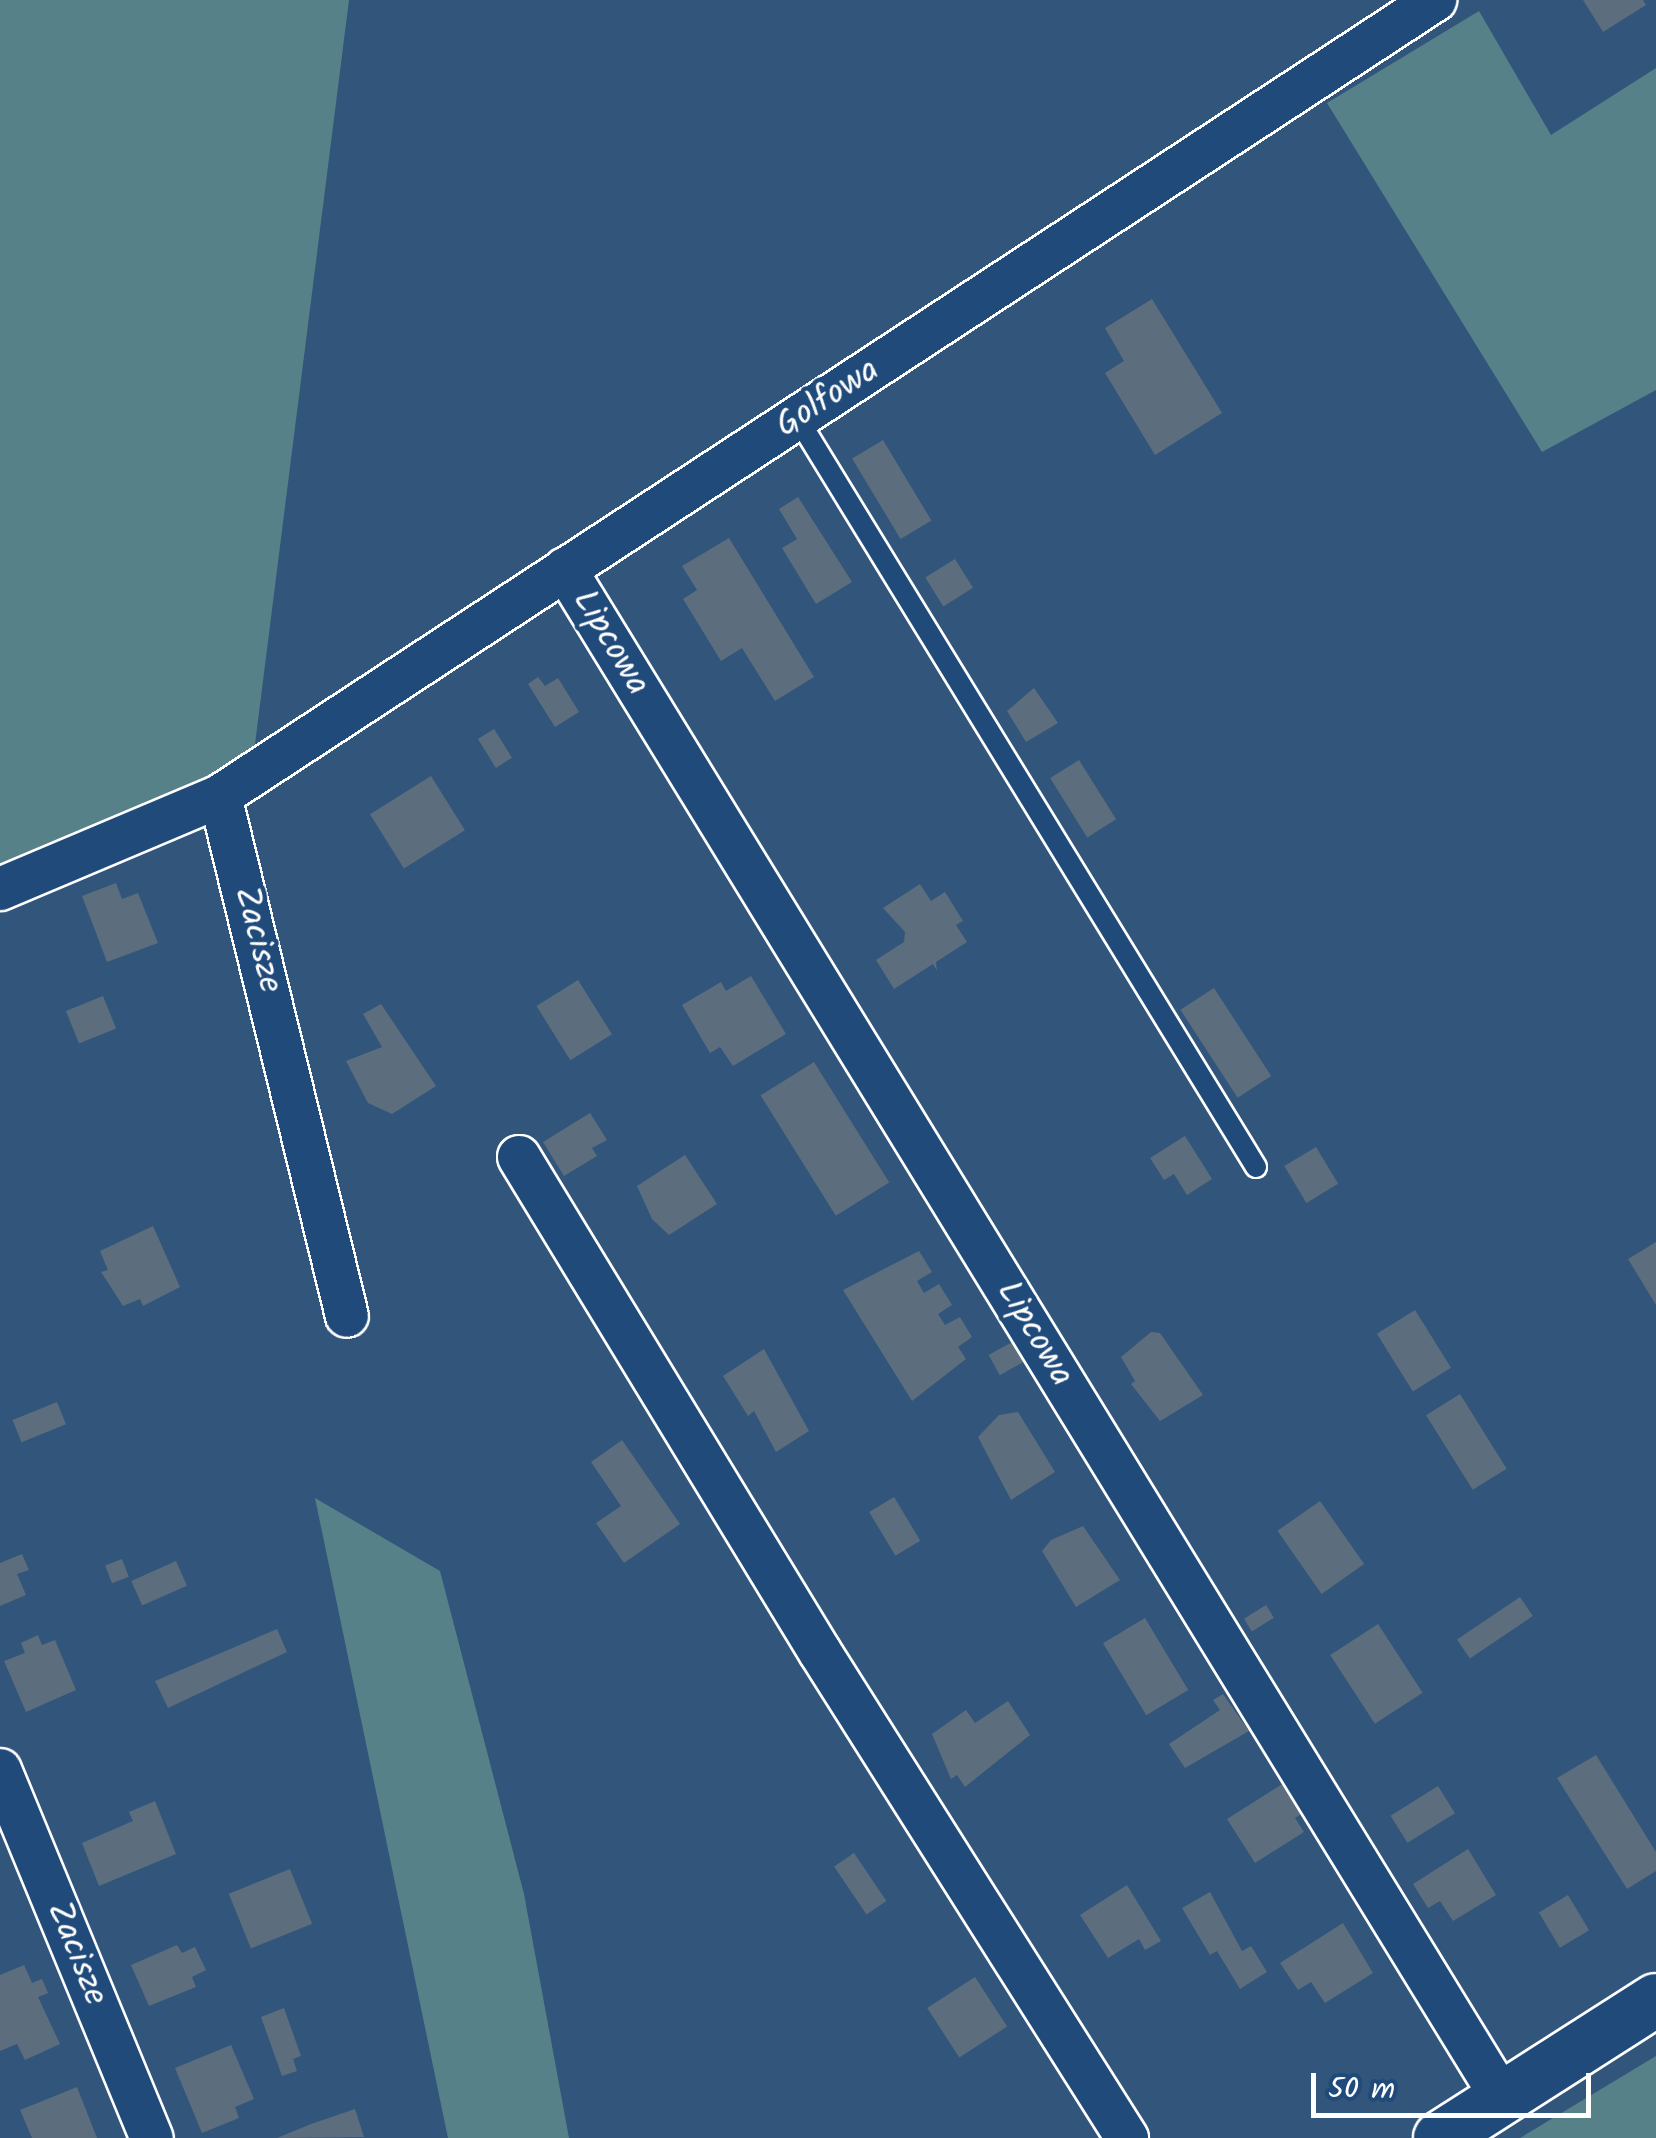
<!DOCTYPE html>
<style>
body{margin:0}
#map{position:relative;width:1656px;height:2138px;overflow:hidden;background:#31557b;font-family:Kalam,sans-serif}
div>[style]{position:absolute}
.green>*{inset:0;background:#568189}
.building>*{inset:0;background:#5c6e7d;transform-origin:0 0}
.roads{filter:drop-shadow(2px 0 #fff) drop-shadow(-2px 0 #fff) drop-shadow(0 2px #fff) drop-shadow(0 -2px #fff)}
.service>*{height:20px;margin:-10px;padding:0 10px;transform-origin:10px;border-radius:10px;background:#1f4a7a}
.minor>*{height:42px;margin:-21px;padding:0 21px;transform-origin:21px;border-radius:21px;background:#1f4a7a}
.tertiary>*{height:52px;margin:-26px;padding:0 26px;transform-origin:26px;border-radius:26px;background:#1f4a7a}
span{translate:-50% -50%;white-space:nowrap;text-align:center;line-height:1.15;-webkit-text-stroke:9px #1f4a7a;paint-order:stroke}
.street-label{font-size:35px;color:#fff}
.scale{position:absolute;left:1311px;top:2073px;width:280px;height:45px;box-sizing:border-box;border:5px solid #fff;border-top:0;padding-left:12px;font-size:30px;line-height:35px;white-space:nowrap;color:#fff;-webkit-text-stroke:8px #1f4a7a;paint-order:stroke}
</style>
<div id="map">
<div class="green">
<i style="clip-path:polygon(0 0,349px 0,252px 768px,0 874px)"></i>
<i style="clip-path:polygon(1479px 11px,1551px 135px,1656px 68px,1656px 390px,1542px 452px,1327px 103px)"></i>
<i style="clip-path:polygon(315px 1498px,440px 1571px,524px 1894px,569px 2138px,448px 2138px)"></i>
<i style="clip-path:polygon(1656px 2056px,1656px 2138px,1520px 2138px)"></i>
</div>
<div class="building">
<i style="clip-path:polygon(1583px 0,1643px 0,1646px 5px,1603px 32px)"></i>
<i style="clip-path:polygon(1152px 299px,1222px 413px,1155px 455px,1105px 373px,1124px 361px,1105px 328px)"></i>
<i style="left:883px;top:440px;width:94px;height:36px;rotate:59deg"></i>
<i style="clip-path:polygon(798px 497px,852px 582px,816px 604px,782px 548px,797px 539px,779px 509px)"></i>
<i style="clip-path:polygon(729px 538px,814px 677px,775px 701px,742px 648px,721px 661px,683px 599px,697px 590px,682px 566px)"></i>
<i style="left:955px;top:559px;width:34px;height:35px;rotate:58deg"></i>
<i style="clip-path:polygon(538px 677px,545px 686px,558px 678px,579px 712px,555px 727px,528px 684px)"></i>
<i style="clip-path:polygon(1034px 688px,1058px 723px,1026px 742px,1007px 711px)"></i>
<i style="left:494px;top:729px;width:34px;height:19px;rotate:58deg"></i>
<i style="left:1079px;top:760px;width:70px;height:34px;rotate:58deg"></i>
<i style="left:431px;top:776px;width:64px;height:72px;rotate:58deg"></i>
<i style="clip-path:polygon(116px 883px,122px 899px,138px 893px,158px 943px,107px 962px,82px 896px)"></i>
<i style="clip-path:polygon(920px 884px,931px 901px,945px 892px,963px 921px,956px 925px,967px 942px,936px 962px,937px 971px,933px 964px,894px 989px,876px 960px,904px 942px,905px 932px,883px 908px)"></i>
<i style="clip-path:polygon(751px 976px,786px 1034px,733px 1066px,720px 1047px,710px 1053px,682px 1005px,721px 982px,726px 991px)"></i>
<i style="left:578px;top:980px;width:64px;height:49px;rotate:58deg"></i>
<i style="left:1214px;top:988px;width:105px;height:40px;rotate:57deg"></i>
<i style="left:103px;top:996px;width:35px;height:40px;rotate:68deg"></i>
<i style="clip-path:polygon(381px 1004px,436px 1086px,392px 1114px,368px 1103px,346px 1061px,382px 1047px,363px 1014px)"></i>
<i style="left:814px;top:1062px;width:142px;height:63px;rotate:58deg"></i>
<i style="clip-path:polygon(590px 1113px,607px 1140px,592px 1148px,597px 1156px,564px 1176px,543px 1142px)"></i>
<i style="clip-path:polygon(1185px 1136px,1212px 1179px,1187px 1195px,1174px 1174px,1164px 1180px,1150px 1158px)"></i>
<i style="left:1316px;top:1147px;width:43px;height:37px;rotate:59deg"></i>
<i style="clip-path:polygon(685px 1155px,717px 1204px,669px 1235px,652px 1219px,637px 1186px)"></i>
<i style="clip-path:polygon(153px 1226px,180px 1287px,143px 1306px,140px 1299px,123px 1306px,101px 1272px,108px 1270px,100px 1251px)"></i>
<i style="clip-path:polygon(1656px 1242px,1656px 1305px,1628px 1259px)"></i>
<i style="clip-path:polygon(919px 1251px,932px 1272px,917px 1281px,924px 1293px,939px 1284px,952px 1305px,938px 1314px,945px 1325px,960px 1317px,972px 1337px,958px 1347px,966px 1359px,912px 1401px,843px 1290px)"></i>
<i style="left:1415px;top:1310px;width:68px;height:45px;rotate:58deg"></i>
<i style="clip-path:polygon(1151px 1332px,1160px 1333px,1203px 1395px,1160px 1421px,1131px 1384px,1135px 1381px,1121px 1357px)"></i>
<i style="left:1014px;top:1341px;width:23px;height:29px;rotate:61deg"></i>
<i style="clip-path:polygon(764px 1349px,809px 1431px,776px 1452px,754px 1411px,748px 1416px,723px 1376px)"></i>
<i style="left:1460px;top:1394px;width:88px;height:40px;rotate:58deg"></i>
<i style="left:57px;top:1402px;width:24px;height:48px;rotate:68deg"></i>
<i style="clip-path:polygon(1018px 1412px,1055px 1472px,1011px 1500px,978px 1437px,999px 1415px)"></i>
<i style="clip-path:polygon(622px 1440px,680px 1524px,624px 1563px,596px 1523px,621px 1506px,591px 1462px)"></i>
<i style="left:894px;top:1497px;width:51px;height:29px;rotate:59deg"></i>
<i style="left:1320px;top:1501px;width:77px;height:52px;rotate:55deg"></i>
<i style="clip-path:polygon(1083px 1526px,1120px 1580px,1076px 1607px,1042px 1551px,1051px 1540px)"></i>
<i style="clip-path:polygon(22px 1554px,29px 1570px,17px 1574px,26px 1595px,0 1606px,0 1563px)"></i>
<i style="left:122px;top:1559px;width:19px;height:18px;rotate:69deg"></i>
<i style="left:176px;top:1561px;width:27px;height:49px;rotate:66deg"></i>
<i style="left:1520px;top:1597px;width:23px;height:76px;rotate:56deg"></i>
<i style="left:1266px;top:1605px;width:15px;height:26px;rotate:58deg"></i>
<i style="left:1145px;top:1618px;width:84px;height:49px;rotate:59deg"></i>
<i style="left:1378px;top:1624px;width:82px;height:57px;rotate:57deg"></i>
<i style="clip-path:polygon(277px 1629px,287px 1652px,168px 1708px,155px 1681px)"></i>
<i style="clip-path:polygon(38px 1635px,42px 1645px,55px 1640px,76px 1690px,26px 1712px,4px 1661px,25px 1653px,21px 1643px)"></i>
<i style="clip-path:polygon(1223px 1694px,1249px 1731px,1185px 1768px,1169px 1744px,1220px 1710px,1213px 1700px)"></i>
<i style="clip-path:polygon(1008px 1701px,1030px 1735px,965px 1787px,957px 1775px,951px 1779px,932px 1734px,966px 1710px,975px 1723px)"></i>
<i style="clip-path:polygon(1596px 1755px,1656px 1852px,1656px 1871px,1627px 1889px,1557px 1778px)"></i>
<i style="clip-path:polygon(1287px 1781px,1306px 1811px,1295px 1818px,1304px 1832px,1255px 1863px,1227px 1819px)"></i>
<i style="left:1438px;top:1786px;width:32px;height:56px;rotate:58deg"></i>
<i style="clip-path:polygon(155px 1801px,176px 1854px,99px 1886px,82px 1843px,133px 1821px,129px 1812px)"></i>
<i style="clip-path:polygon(1468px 1849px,1496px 1895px,1453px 1921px,1440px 1901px,1428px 1908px,1413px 1884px)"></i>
<i style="left:854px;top:1853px;width:58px;height:24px;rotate:56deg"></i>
<i style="left:290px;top:1869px;width:59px;height:66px;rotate:68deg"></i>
<i style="clip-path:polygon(1127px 1885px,1161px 1941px,1145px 1950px,1139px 1939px,1108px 1958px,1080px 1915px)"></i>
<i style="clip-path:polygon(1210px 1892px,1242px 1951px,1251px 1946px,1267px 1972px,1240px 1989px,1217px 1951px,1210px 1955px,1182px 1908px)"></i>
<i style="left:1568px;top:1895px;width:41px;height:34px;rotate:59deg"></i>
<i style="clip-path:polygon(1343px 1923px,1373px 1973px,1325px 2003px,1311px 1982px,1298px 1990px,1280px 1963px)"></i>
<i style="clip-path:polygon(177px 1945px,182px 1953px,195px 1947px,206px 1970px,192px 1977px,196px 1987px,149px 2006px,131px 1965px)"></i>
<i style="clip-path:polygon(24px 1965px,32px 1983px,42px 1979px,48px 1993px,38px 1997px,60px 2044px,25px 2060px,17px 2044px,0 2051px,0 1975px)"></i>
<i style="left:975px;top:1977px;width:59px;height:57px;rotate:57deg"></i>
<i style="clip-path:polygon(284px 2008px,301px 2056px,293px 2059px,297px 2071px,282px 2076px,261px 2017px)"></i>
<i style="clip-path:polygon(231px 2045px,254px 2099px,235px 2107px,239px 2118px,202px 2133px,175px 2068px)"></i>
<i style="clip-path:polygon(77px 2087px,97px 2138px,32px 2138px,20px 2110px)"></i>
<i style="clip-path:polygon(355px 2109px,364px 2137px,277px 2138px,311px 2124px)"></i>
</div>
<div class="roads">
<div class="service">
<i style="left:798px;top:419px;width:877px;rotate:58.52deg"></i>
</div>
<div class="minor">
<i style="left:565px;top:569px;width:1793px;rotate:58.5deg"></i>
<i style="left:220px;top:796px;width:1453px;rotate:-33.23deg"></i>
<i style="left:0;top:889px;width:239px;rotate:-22.9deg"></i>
<i style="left:220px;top:796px;width:535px;rotate:76.28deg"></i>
<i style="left:519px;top:1157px;width:579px;rotate:58.7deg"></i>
<i style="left:820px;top:1652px;width:575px;rotate:57.72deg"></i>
<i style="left:0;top:1770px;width:398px;rotate:67.6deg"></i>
</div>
<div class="tertiary">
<i style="left:1440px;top:2138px;width:256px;rotate:-32.6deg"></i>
</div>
</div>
<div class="street-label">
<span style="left:828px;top:399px;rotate:-33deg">Golfowa</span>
<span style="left:610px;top:643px;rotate:59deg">Lipcowa</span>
<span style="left:257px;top:940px;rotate:76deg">Zacisze</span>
<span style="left:1034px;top:1334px;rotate:59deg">Lipcowa</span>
<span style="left:76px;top:1954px;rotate:68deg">Zacisze</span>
</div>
<div class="scale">50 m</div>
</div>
